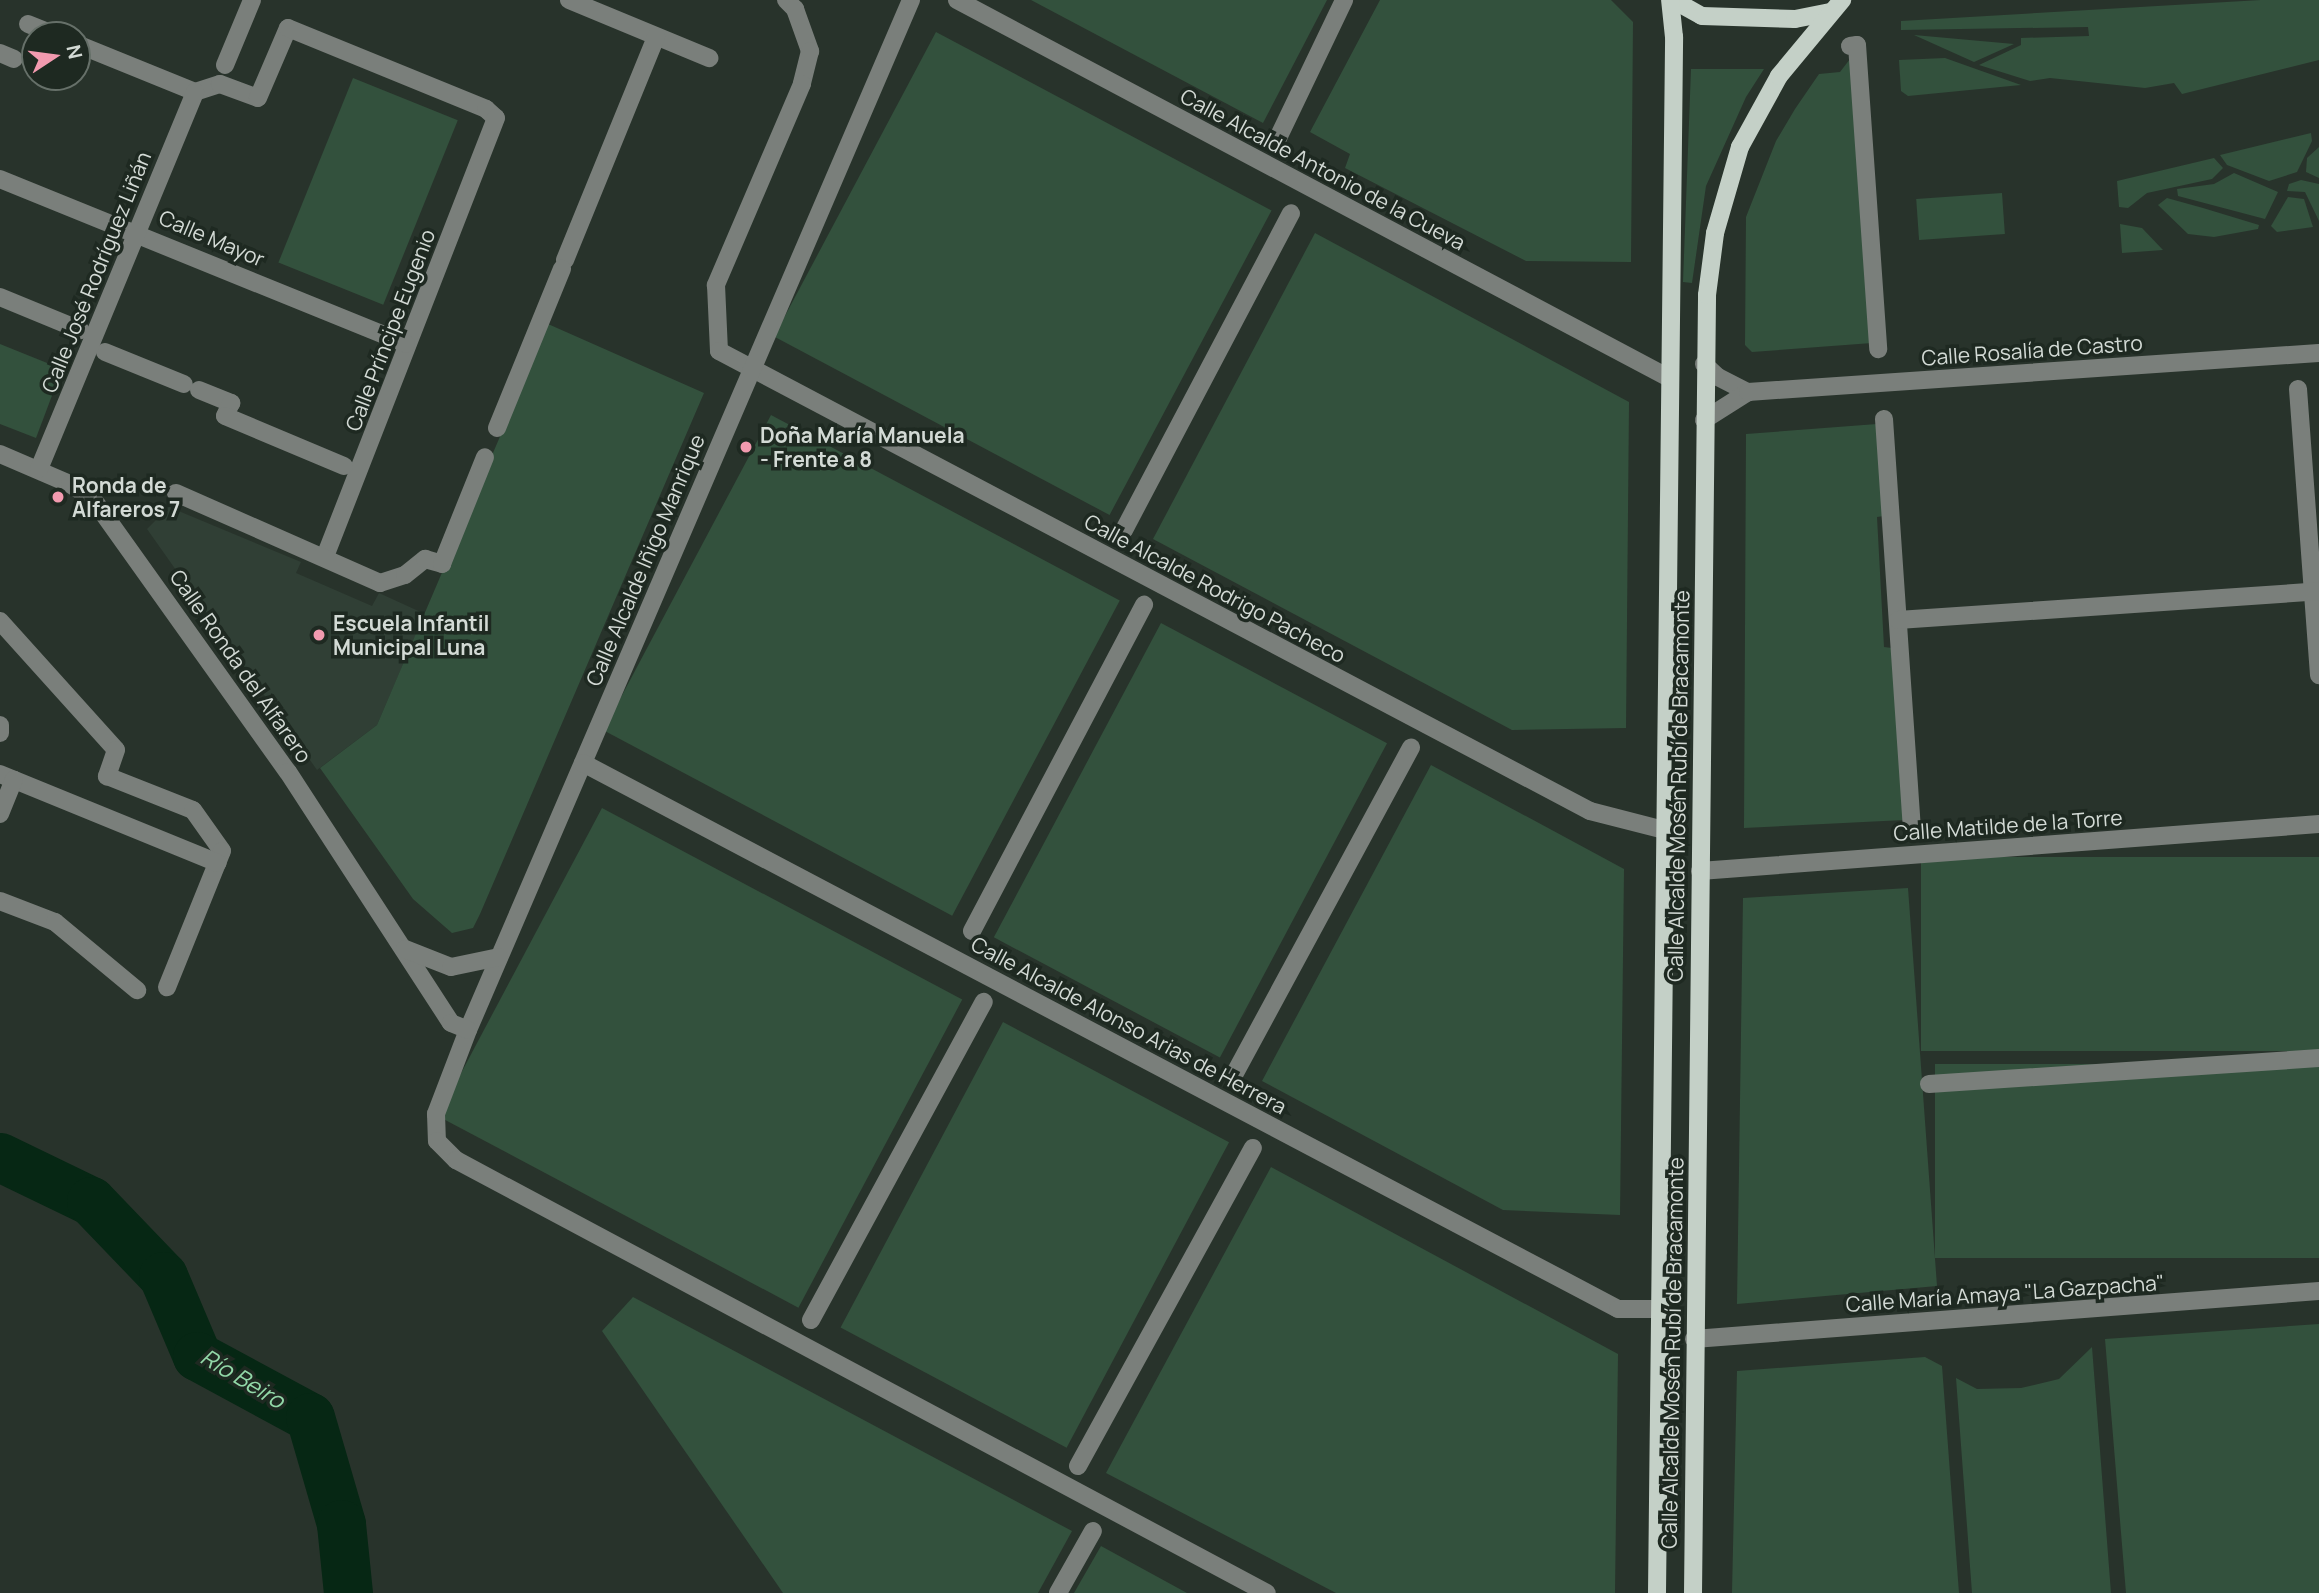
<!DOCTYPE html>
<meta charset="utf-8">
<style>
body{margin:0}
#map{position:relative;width:2319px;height:1593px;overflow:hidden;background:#28332b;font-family:Manrope,sans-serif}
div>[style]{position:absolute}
.built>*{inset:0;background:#303f35}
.green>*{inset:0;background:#33513d;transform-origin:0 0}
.river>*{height:49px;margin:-24.5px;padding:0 24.5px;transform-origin:24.5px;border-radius:24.5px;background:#062714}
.minor>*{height:18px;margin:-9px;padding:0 9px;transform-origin:9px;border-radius:9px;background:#7a7f7b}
.major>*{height:18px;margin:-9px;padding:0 9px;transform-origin:9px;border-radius:9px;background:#c4d0c7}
.dots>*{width:19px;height:19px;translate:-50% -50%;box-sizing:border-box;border:4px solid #1e2921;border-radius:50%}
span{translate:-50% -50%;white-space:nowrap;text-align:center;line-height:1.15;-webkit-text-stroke:7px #1e2921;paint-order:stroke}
.street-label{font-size:21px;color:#d3dad5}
.poi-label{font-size:21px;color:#d3dad5;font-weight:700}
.left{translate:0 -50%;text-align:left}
.water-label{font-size:23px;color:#92d8a8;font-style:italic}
.north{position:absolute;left:21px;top:21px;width:70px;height:70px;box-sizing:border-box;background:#1e2921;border:2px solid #667069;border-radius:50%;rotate:77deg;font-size:19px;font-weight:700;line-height:28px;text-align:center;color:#d3dad5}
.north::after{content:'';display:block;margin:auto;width:24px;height:32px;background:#f29aaf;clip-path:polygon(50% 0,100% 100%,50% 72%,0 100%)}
</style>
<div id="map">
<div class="built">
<i style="clip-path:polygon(169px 507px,301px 562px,296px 573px,372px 606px,379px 593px,425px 614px,377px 725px,317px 770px,147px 529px)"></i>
</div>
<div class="green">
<i style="clip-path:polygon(1031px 0,1327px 0,1263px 123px)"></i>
<i style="clip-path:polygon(1380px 0,1611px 0,1633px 22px,1631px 262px,1526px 261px,1345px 168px,1350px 154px,1310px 132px)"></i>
<i style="clip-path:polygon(2261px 0,2319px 0,2319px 60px,2182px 94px,2174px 83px,2145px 88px,2050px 78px,2030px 81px,1979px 65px,2021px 45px,2021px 38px,2089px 36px,2088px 27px,1901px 30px,1901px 21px)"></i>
<i style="left:936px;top:32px;width:380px;height:345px;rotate:28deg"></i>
<i style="clip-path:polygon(1914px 35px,2014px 44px,1974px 62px)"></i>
<i style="clip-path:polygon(1945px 58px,2021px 85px,1908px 96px,1901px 91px,1899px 60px)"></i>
<i style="clip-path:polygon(1850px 59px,1872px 343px,1752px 352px,1745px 345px,1746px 217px,1776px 141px,1795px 109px,1819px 74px,1840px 72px)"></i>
<i style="clip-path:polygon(1691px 69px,1764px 69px,1746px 97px,1706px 186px,1692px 283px,1683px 282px)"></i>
<i style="left:353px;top:78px;width:113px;height:199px;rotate:22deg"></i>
<i style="clip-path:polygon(2311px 133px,2312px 141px,2297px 172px,2269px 181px,2227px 165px,2220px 155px)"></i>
<i style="clip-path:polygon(2319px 147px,2319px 178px,2306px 172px,2307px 158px)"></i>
<i style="clip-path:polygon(2214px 158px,2223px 168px,2212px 179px,2147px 193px,2128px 208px,2119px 207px,2117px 181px)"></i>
<i style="clip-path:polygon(2234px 173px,2278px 192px,2265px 219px,2178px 196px,2177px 189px,2214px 184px)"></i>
<i style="clip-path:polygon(2301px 180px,2319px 184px,2319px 221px,2305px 192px,2287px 191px,2289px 184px)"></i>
<i style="left:2002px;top:193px;width:41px;height:86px;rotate:86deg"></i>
<i style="clip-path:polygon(2288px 197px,2304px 199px,2313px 227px,2277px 232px,2271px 226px)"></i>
<i style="clip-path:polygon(2167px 198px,2203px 208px,2259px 225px,2258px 229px,2214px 237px,2188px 234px,2158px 205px)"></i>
<i style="clip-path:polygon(2120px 224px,2142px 228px,2163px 250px,2122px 253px)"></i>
<i style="clip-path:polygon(1315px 233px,1629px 402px,1626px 728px,1512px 730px,1153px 539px)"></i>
<i style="clip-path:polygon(548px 324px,704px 393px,480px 914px,473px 928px,452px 933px,413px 899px,320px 768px,377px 725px)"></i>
<i style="clip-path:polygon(0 344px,62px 369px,36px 438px,0 424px)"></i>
<i style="left:771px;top:415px;width:395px;height:357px;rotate:28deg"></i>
<i style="clip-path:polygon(1877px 424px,1884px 516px,1877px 517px,1884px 647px,1892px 648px,1904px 820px,1744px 828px,1746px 434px)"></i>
<i style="left:1161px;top:623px;width:256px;height:356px;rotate:28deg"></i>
<i style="clip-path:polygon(1431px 765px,1624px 869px,1620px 1215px,1503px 1210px,1262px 1081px)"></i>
<i style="left:602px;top:808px;width:408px;height:349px;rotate:28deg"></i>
<i style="left:2319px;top:857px;width:194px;height:398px;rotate:90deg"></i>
<i style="clip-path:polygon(1908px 888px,1937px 1286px,1737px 1304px,1743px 898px)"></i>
<i style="left:1003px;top:1022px;width:256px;height:346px;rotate:28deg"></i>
<i style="left:2319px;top:1064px;width:194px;height:384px;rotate:90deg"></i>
<i style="clip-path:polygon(1271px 1167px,1618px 1354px,1615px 1593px,1336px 1593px,1106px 1473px)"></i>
<i style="clip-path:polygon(633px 1297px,1072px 1531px,1038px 1593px,783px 1593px,602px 1331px)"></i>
<i style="clip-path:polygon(2319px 1324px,2319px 1593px,2126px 1593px,2105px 1339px)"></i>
<i style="clip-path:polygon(2092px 1347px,2111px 1593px,1972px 1593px,1956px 1378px,1977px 1389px,2021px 1388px,2059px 1379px)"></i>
<i style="clip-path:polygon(1925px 1357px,1942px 1366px,1959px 1593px,1732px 1593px,1737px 1371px)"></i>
<i style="clip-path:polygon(1101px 1546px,1187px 1593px,1074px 1593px)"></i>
</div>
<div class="river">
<i style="left:0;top:1157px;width:101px;rotate:25.8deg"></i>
<i style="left:91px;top:1201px;width:104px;rotate:46.2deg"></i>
<i style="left:163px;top:1276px;width:87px;rotate:67deg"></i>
<i style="left:197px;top:1356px;width:128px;rotate:28.4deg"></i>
<i style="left:310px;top:1417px;width:111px;rotate:73.8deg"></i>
<i style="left:341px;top:1524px;width:69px;rotate:84.2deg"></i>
</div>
<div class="minor">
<i style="left:569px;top:0;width:152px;rotate:22.5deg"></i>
<i style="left:786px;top:0;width:13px;rotate:45deg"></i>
<i style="left:795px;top:9px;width:45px;rotate:70.3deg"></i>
<i style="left:810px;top:51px;width:34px;rotate:104deg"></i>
<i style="left:802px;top:84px;width:219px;rotate:113.2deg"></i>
<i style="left:716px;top:285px;width:66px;rotate:87.4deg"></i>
<i style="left:719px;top:351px;width:985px;rotate:27.84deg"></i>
<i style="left:1590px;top:811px;width:76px;rotate:14.4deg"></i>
<i style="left:911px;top:0;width:1121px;rotate:113.27deg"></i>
<i style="left:468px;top:1030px;width:90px;rotate:110.9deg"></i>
<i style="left:436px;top:1114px;width:27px;rotate:88deg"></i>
<i style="left:437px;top:1141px;width:27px;rotate:45deg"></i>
<i style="left:456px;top:1160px;width:919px;rotate:28.1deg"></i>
<i style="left:957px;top:0;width:806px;rotate:27.96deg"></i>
<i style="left:28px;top:24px;width:29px;rotate:22deg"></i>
<i style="left:77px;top:44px;width:127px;rotate:22.1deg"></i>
<i style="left:195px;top:92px;width:26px;rotate:-18deg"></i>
<i style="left:220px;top:84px;width:40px;rotate:20.2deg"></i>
<i style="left:258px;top:98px;width:76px;rotate:-66.8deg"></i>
<i style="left:288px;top:28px;width:214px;rotate:22.2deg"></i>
<i style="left:486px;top:109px;width:13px;rotate:42deg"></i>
<i style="left:496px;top:118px;width:471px;rotate:111.3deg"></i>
<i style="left:1850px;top:46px;width:7px;rotate:-8deg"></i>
<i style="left:1857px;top:45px;width:305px;rotate:86deg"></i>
<i style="left:0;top:53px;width:15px;rotate:23deg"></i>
<i style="left:225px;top:65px;width:70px;rotate:-67.4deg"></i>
<i style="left:1278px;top:138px;width:153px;rotate:-64.4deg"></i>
<i style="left:0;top:179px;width:438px;rotate:22.1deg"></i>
<i style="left:565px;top:260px;width:241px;rotate:-67.8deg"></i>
<i style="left:0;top:297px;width:87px;rotate:22.4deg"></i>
<i style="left:105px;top:352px;width:85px;rotate:22.1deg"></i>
<i style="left:1704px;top:364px;width:19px;rotate:43deg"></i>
<i style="left:1718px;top:377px;width:34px;rotate:27deg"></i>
<i style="left:2298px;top:389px;width:287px;rotate:85.8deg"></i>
<i style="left:199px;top:390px;width:35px;rotate:22deg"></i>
<i style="left:231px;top:403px;width:14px;rotate:115deg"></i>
<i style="left:225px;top:416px;width:129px;rotate:22.8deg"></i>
<i style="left:1884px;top:419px;width:408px;rotate:86.1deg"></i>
<i style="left:1704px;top:420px;width:52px;rotate:-32.5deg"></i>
<i style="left:1748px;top:392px;width:572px;rotate:-3.91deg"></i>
<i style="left:497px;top:428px;width:172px;rotate:-67.8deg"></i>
<i style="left:0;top:454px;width:76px;rotate:23.2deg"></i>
<i style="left:70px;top:484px;width:27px;rotate:33deg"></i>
<i style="left:93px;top:499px;width:335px;rotate:54.5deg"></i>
<i style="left:288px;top:772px;width:299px;rotate:57deg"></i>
<i style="left:451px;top:1023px;width:18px;rotate:22deg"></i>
<i style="left:39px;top:469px;width:408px;rotate:-67.5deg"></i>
<i style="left:176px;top:493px;width:223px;rotate:23.8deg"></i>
<i style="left:380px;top:583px;width:26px;rotate:-18deg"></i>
<i style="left:405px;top:575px;width:26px;rotate:-39deg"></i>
<i style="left:425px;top:559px;width:18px;rotate:16deg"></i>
<i style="left:442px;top:564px;width:115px;rotate:-68.1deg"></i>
<i style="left:1124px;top:530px;width:358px;rotate:-62.2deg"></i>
<i style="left:1898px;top:620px;width:422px;rotate:-3.9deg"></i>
<i style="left:0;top:621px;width:173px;rotate:48deg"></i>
<i style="left:116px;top:750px;width:28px;rotate:109deg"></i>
<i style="left:107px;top:776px;width:92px;rotate:21.6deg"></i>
<i style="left:193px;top:810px;width:50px;rotate:54.7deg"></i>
<i style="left:222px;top:851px;width:147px;rotate:112deg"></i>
<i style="left:0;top:725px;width:8px;rotate:90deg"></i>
<i style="left:583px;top:763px;width:1170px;rotate:27.81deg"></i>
<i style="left:1618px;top:1309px;width:41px"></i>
<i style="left:0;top:774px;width:235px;rotate:22.2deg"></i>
<i style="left:0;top:814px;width:37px;rotate:-68deg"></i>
<i style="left:1700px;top:871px;width:621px;rotate:-4.34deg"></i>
<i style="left:0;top:901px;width:59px;rotate:20.9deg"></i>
<i style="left:55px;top:922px;width:107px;rotate:39.7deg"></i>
<i style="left:972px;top:931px;width:369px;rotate:-62.2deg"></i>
<i style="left:405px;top:949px;width:49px;rotate:21.4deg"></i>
<i style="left:451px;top:967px;width:49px;rotate:-11.8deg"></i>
<i style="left:1235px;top:1073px;width:370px;rotate:-61.6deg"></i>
<i style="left:1929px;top:1084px;width:391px;rotate:-3.8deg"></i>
<i style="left:811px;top:1320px;width:362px;rotate:-61.5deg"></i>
<i style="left:1694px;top:1339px;width:627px;rotate:-4.39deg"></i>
<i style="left:1078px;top:1466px;width:363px;rotate:-61.2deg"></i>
<i style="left:1058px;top:1593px;width:71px;rotate:-60.6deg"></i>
</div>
<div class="major">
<i style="left:1673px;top:0;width:33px;rotate:29deg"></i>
<i style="left:1702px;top:16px;width:93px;rotate:1.8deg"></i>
<i style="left:1795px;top:19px;width:37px;rotate:-11deg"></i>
<i style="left:1657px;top:1593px;width:1556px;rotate:-89.37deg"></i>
<i style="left:1674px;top:37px;width:37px;rotate:-96deg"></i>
<i style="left:1693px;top:1593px;width:1298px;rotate:-89.38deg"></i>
<i style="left:1707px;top:295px;width:63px;rotate:-82.6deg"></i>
<i style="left:1715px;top:233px;width:90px;rotate:-73.8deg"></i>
<i style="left:1740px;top:147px;width:81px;rotate:-61.2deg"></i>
<i style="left:1779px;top:76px;width:99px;rotate:-50.3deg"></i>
</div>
<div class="dots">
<i style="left:746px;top:447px;background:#f29aaf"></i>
<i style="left:58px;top:497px;background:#f29aaf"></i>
<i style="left:319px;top:635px;background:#f29aaf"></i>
</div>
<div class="street-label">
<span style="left:1323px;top:169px;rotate:28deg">Calle Alcalde Antonio de la Cueva</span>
<span style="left:212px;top:238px;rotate:23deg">Calle Mayor</span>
<span style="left:96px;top:272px;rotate:-68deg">Calle José Rodríguez Liñán</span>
<span style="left:390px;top:330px;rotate:-69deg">Calle Príncipe Eugenio</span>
<span style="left:2032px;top:350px;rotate:-4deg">Calle Rosalía de Castro</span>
<span style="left:645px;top:560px;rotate:-67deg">Calle Alcalde Iñigo Manrique</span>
<span style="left:1215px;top:588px;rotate:28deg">Calle Alcalde Rodrigo Pacheco</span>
<span style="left:241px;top:666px;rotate:55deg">Calle Ronda del Alfarero</span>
<span style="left:1678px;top:786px;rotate:-89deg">Calle Alcalde Mosén Rubí de Bracamonte</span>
<span style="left:2008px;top:825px;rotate:-4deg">Calle Matilde de la Torre</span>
<span style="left:1129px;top:1025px;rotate:28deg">Calle Alcalde Alonso Arias de Herrera</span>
<span style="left:2005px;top:1293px;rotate:-4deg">Calle María Amaya "La Gazpacha"</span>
<span style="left:1672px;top:1353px;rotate:-89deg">Calle Alcalde Mosén Rubí de Bracamonte</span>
</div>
<div class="poi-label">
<span class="left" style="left:760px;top:447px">Doña María Manuela<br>- Frente a 8</span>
<span class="left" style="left:72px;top:497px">Ronda de<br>Alfareros 7</span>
<span class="left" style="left:333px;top:635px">Escuela Infantil<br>Municipal Luna</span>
</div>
<div class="water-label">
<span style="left:243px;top:1378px;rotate:31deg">Río Beiro</span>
</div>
<div class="north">N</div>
</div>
